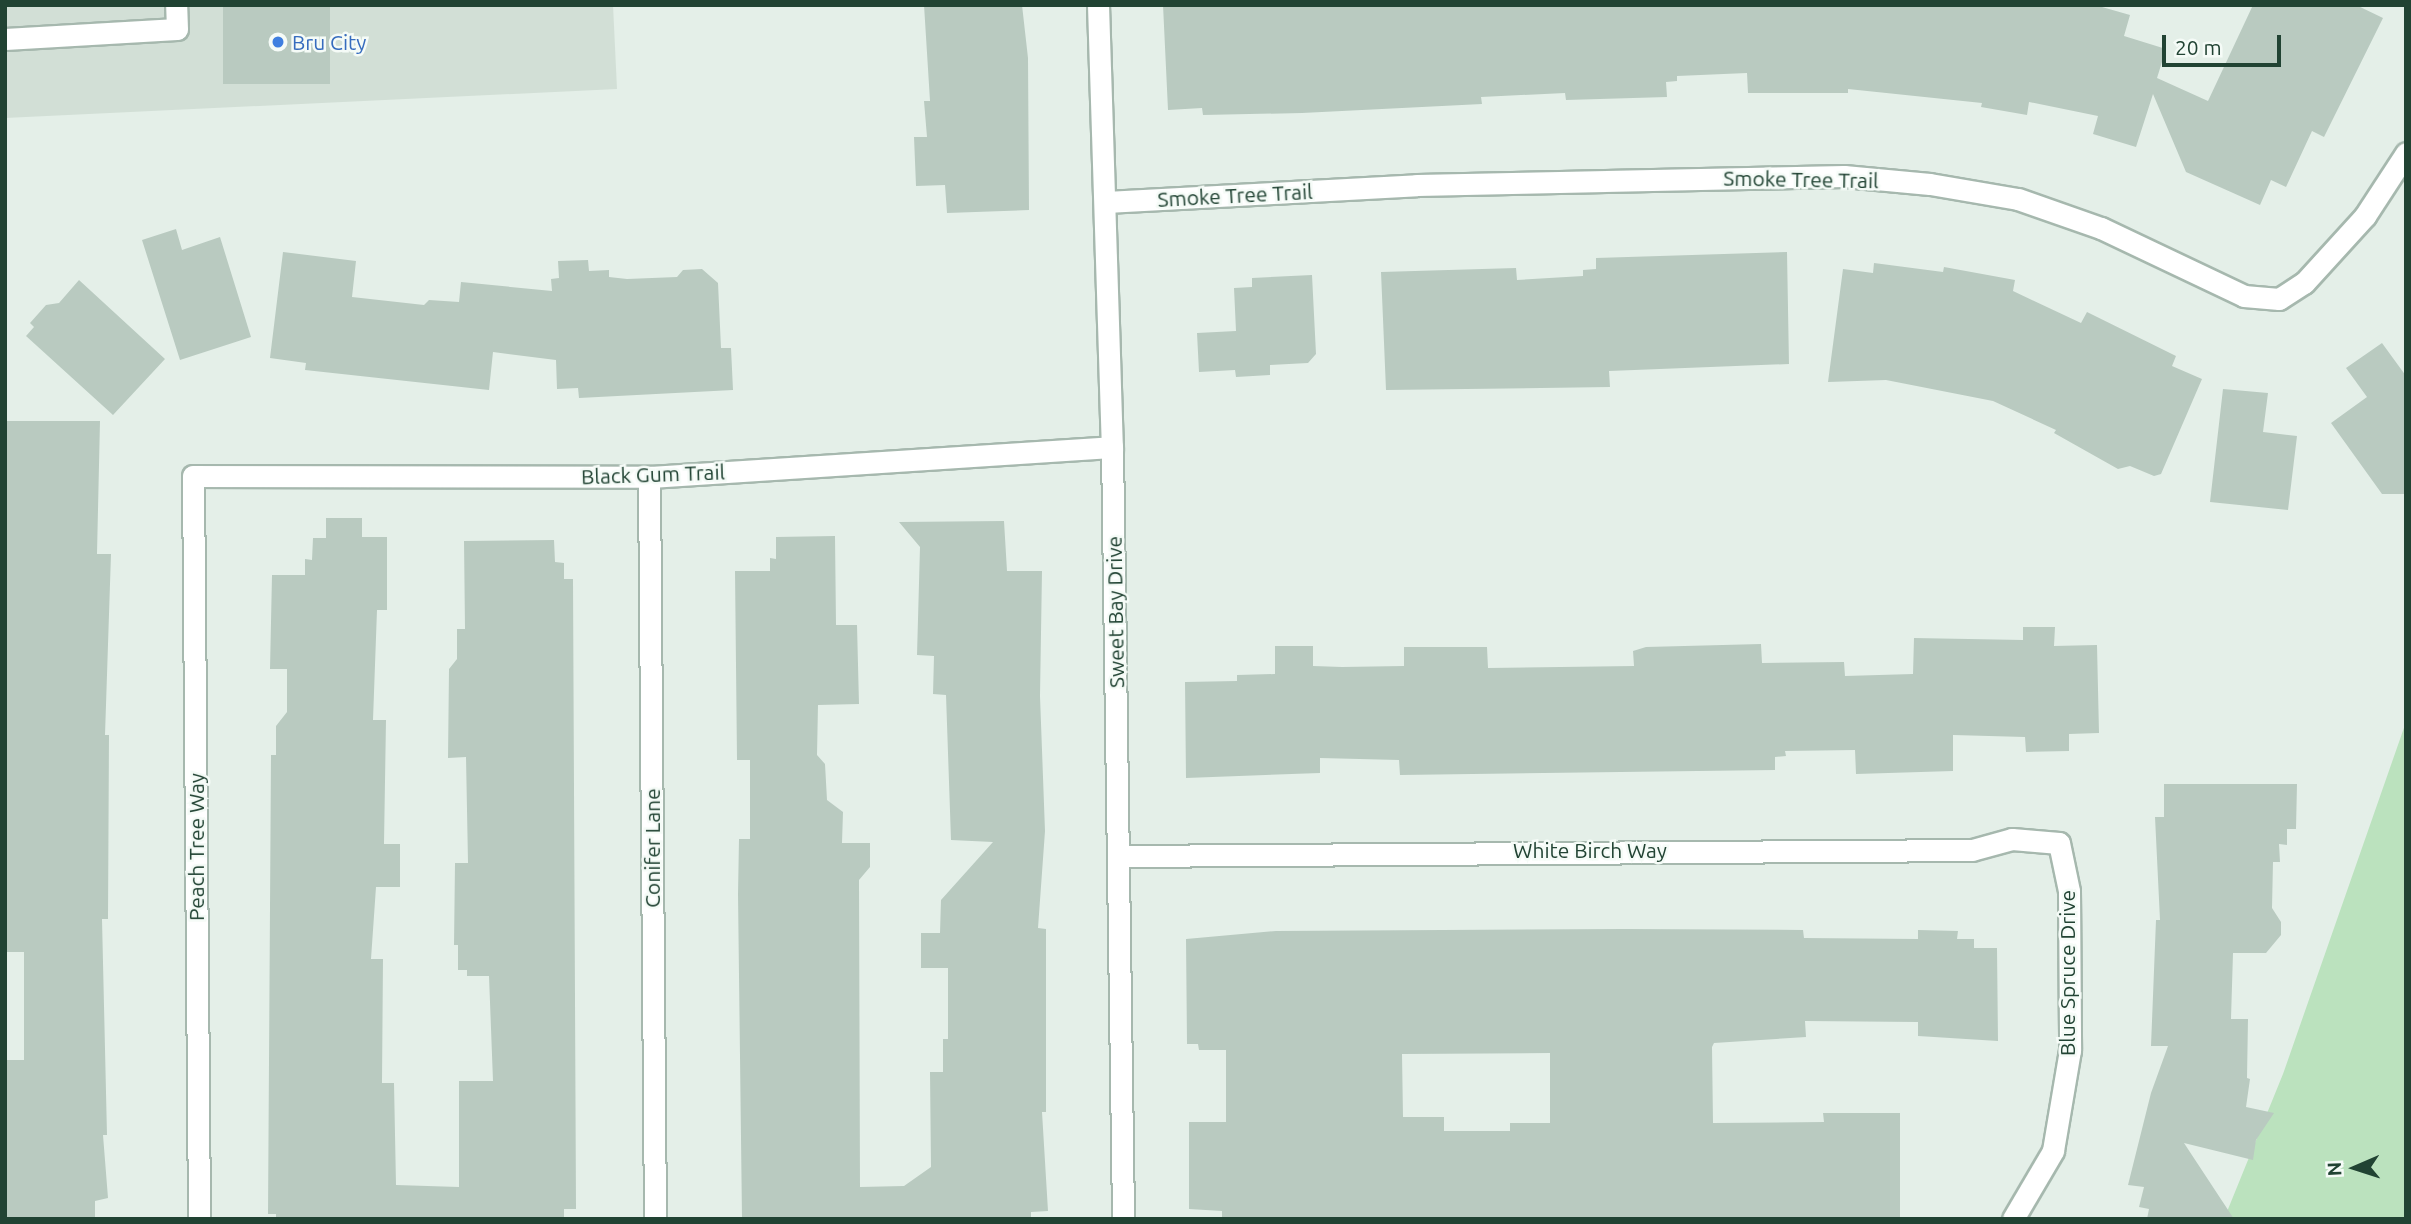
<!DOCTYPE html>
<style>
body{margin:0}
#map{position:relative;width:2411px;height:1224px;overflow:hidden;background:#e4efe8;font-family:Ubuntu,sans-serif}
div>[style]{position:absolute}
.built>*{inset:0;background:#d2dfd6}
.green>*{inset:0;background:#bbe2be}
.building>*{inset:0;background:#b9cac0;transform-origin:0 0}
.roads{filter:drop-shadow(2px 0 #a6b8ae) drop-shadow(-2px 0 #a6b8ae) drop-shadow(0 2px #a6b8ae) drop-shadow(0 -2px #a6b8ae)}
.lane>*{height:21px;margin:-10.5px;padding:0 10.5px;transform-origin:10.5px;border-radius:10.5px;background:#fff}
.street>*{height:21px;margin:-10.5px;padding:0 10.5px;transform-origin:10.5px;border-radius:10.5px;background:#fff}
.dots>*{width:19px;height:19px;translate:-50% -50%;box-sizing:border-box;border:4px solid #f5fbf7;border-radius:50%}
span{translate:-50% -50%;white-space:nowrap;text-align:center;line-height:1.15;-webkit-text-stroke:5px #f5fbf7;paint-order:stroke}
.shop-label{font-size:21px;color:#366cbe}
.left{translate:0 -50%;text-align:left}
.street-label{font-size:21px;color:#214333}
.frame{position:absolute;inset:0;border:7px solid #214333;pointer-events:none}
.north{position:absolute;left:2320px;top:1133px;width:70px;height:70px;-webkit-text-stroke:5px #f5fbf7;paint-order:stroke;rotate:267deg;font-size:19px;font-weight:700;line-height:28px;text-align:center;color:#214333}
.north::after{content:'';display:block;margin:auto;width:24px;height:32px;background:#214333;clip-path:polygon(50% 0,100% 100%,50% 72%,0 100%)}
.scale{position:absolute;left:2162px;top:35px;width:119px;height:32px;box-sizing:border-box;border:4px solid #214333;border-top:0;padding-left:9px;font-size:21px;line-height:24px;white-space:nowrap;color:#214333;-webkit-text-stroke:5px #f5fbf7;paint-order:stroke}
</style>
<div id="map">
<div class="built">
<i style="clip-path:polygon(5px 5px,613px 5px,617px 89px,5px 118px)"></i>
</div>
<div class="green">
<i style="clip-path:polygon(2406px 722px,2406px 1219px,2224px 1219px,2283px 1074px)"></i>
</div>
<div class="building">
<i style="left:223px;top:5px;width:107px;height:79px"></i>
<i style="clip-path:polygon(924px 5px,1022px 5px,1028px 58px,1029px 210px,947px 213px,945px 185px,916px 186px,914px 137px,927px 137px,924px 101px,930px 101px)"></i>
<i style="clip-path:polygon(1163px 5px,2095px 5px,2130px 15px,2124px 36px,2166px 49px,2157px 78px,2208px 101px,2253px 5px,2356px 5px,2383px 18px,2324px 137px,2312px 131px,2286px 187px,2271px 180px,2260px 205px,2186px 172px,2153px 94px,2136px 147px,2093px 134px,2098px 116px,2029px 102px,2027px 115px,1981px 107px,1982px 103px,1848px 89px,1848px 93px,1748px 93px,1747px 73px,1677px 76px,1677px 81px,1666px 82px,1667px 97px,1566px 100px,1565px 93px,1481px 97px,1482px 104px,1302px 113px,1203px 115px,1202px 108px,1168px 110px)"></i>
<i style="clip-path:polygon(176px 229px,182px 250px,220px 237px,251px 337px,180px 360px,142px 240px)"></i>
<i style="clip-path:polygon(283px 252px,356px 261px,352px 297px,424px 305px,429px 300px,459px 302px,461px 282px,552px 291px,551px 279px,559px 278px,558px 261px,588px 260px,589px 271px,609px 270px,609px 277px,627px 279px,677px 277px,683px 270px,702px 269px,718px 283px,721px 348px,731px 348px,733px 390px,579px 398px,578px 388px,557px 389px,556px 360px,493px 352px,489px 390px,305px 370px,306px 363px,270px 358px)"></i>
<i style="clip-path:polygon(1787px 252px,1789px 364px,1609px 371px,1610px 387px,1386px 390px,1381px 272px,1516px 268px,1517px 280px,1583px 276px,1583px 270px,1596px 269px,1596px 258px)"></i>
<i style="clip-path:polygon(1874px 263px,1943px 272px,1944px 267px,2015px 280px,2013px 291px,2081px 323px,2087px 312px,2176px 356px,2172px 366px,2202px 379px,2161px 474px,2154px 476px,2130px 466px,2118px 469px,2054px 433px,2056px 430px,1993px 401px,1886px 380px,1828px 382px,1843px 269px,1873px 273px)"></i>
<i style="clip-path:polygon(1312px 275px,1316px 354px,1308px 363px,1270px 365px,1270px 375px,1236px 377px,1235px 370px,1199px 372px,1197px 333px,1236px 331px,1234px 288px,1252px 287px,1252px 278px)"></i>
<i style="clip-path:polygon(79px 280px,165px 359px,113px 415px,26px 336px,34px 327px,30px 323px,46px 305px,59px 303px)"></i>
<i style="clip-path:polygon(2382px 343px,2406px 376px,2406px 494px,2382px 494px,2331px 423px,2367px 397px,2346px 368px)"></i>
<i style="clip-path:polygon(2223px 389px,2268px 393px,2263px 432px,2297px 436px,2288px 510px,2210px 502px)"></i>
<i style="clip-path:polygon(5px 421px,100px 421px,97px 554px,111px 554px,105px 735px,109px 735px,108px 919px,102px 919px,107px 1135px,103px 1135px,108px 1198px,95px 1201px,95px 1219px,5px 1219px,5px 1060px,24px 1060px,24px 952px,5px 952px)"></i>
<i style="clip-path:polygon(326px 518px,362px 518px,362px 537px,387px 537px,387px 610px,377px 610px,373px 720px,386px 720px,384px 844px,400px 844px,400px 887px,376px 887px,371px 959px,383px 959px,382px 1083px,394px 1083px,396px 1185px,459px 1187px,459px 1081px,493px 1081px,489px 976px,467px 976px,467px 970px,458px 970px,458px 945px,454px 945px,455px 863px,468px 863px,466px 757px,448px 758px,449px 669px,457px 659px,457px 629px,465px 629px,464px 541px,554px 540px,555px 562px,564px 563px,564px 579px,573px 579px,576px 1209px,564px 1209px,564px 1219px,276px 1219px,276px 1214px,268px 1214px,271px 755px,276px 755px,276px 726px,287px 712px,287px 669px,270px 669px,272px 575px,305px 575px,305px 559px,312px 560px,313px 538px,326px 538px)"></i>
<i style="clip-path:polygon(1004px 521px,1007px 571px,1042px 571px,1040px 696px,1045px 831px,1038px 928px,1046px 929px,1046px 1112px,1042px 1112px,1048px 1211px,1031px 1212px,1031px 1219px,742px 1219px,738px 894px,739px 839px,750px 839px,750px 760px,737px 760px,735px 571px,770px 571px,770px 558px,776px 559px,776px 537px,835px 536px,836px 625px,857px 625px,859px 704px,818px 705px,817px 755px,825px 764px,827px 800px,843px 812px,842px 843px,870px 843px,870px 867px,859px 880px,860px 1187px,904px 1186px,931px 1167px,930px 1072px,943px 1072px,943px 1039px,948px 1039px,948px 968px,921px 968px,921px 933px,940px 933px,941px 900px,993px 842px,951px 840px,946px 695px,933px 694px,934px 656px,917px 655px,920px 547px,899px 522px)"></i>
<i style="clip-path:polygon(2023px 627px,2055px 627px,2054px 646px,2097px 645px,2099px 733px,2069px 734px,2069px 751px,2026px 752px,2025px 737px,1953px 735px,1953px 771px,1856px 774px,1855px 750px,1785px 751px,1786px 756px,1775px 757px,1775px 770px,1400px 775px,1399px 760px,1320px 758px,1320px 773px,1186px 778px,1185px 682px,1237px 681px,1237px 675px,1275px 674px,1275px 646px,1313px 646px,1313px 666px,1342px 667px,1404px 666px,1404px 647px,1487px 647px,1488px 668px,1634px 666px,1633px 651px,1646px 647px,1761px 644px,1762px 663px,1844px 662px,1845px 676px,1913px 674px,1914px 638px,2023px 640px)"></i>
<i style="clip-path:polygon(2164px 784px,2297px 784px,2296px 829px,2287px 829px,2287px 845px,2279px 844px,2280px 862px,2273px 862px,2272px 908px,2281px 922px,2281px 935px,2266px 953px,2233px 953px,2231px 1019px,2248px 1019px,2247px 1078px,2250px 1079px,2246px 1107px,2274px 1113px,2256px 1140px,2253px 1160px,2184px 1143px,2234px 1219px,2147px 1219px,2149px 1209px,2139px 1207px,2144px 1187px,2128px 1185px,2151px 1093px,2168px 1046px,2151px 1046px,2156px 920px,2160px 920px,2155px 817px,2164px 817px)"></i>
<i style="clip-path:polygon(evenodd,1623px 929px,1803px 930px,1804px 938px,1918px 939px,1918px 930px,1958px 931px,1957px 939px,1974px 939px,1974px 948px,1997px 948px,1998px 1041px,1918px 1036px,1918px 1022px,1805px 1021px,1806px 1037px,1714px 1043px,1712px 1047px,1713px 1123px,1824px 1122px,1823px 1113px,1900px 1113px,1900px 1219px,1222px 1219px,1222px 1211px,1189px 1209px,1189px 1122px,1226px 1122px,1226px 1050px,1199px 1050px,1198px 1044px,1187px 1044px,1186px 939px,1276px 931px,1623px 929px,1550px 1053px,1550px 1123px,1510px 1123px,1510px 1131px,1444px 1131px,1444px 1117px,1403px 1117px,1402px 1054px,1550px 1053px)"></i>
</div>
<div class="roads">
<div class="lane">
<i style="left:5px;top:39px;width:172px;rotate:-3.3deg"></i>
<i style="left:177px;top:29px;width:24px;rotate:-92deg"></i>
</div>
<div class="street">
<i style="left:1098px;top:5px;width:442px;rotate:88.2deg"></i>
<i style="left:1112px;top:447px;width:772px;rotate:89.18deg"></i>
<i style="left:1106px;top:202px;width:311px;rotate:-3.1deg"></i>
<i style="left:1417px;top:185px;width:427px;rotate:-1.2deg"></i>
<i style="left:1844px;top:176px;width:86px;rotate:5.3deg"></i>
<i style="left:1930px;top:184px;width:89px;rotate:9.7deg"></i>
<i style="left:2018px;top:199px;width:88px;rotate:19.3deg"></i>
<i style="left:2101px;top:228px;width:158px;rotate:25.4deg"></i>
<i style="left:2244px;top:296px;width:35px;rotate:5deg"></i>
<i style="left:2279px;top:299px;width:30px;rotate:-33deg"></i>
<i style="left:2304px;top:283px;width:91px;rotate:-47.7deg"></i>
<i style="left:2365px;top:216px;width:75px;rotate:-56.9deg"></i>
<i style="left:649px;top:477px;width:742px;rotate:89.54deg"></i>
<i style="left:1119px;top:856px;width:853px;rotate:-0.4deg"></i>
<i style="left:1972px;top:850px;width:41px;rotate:-15.4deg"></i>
<i style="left:2012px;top:839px;width:47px;rotate:4.9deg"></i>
<i style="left:2059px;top:843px;width:49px;rotate:78.2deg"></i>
<i style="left:2069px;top:891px;width:159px;rotate:89.6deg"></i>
<i style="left:2070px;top:1050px;width:102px;rotate:99.6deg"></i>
<i style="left:2053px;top:1151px;width:79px;rotate:120.5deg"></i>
<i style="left:199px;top:1219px;width:743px;rotate:-90.46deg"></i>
<i style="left:193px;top:476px;width:456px;rotate:0.1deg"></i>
<i style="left:649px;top:477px;width:464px;rotate:-3.7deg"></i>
</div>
</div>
<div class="dots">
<i style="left:278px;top:42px;background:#3f7fe0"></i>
</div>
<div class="shop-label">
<span class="left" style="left:292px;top:42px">Bru City</span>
</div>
<div class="street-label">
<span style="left:1801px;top:179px;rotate:1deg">Smoke Tree Trail</span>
<span style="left:1235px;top:195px;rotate:-3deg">Smoke Tree Trail</span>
<span style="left:653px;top:474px;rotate:-2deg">Black Gum Trail</span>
<span style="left:1115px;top:612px;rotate:-91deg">Sweet Bay Drive</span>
<span style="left:196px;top:847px;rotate:-90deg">Peach Tree Way</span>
<span style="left:652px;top:848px;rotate:-90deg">Conifer Lane</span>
<span style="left:1590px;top:850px">White Birch Way</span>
<span style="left:2067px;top:973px;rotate:-90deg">Blue Spruce Drive</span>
</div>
<div class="frame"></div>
<div class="north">N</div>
<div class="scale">20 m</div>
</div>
